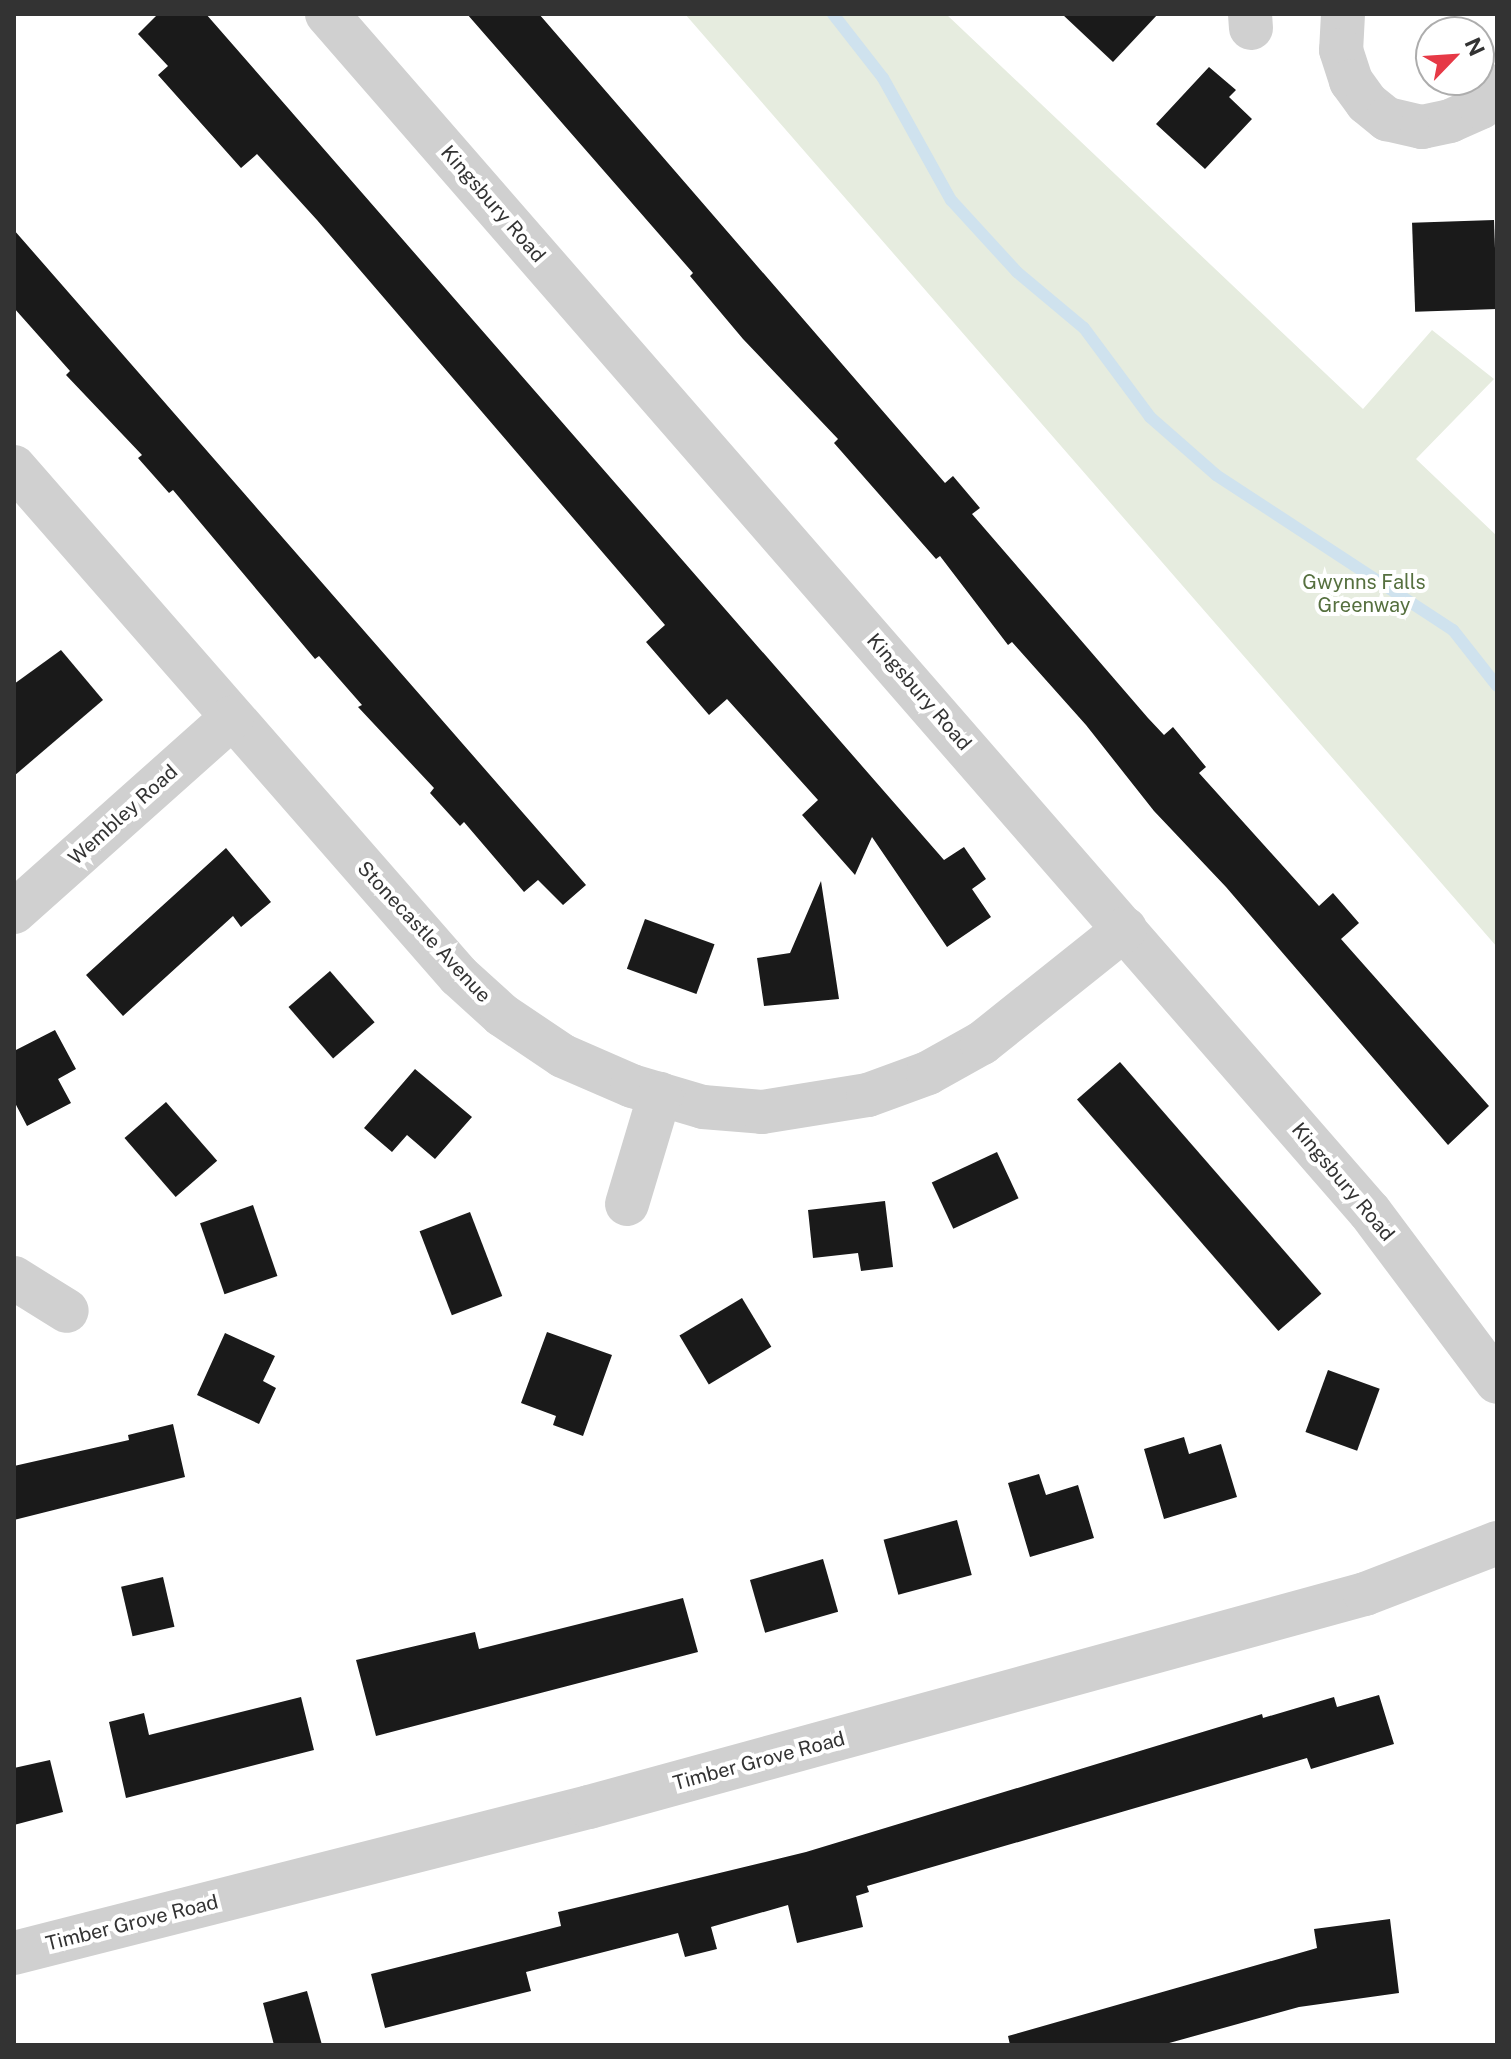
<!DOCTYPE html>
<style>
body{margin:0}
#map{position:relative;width:1511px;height:2059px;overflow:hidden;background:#fff;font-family:"Public Sans",sans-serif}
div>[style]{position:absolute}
.green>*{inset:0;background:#e6ecdf}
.stream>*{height:12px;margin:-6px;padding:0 6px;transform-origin:6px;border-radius:6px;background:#cfe2ee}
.building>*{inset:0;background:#1a1a1a;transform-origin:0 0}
.minor>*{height:44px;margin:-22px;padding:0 22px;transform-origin:22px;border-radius:22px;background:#d0d0d0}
span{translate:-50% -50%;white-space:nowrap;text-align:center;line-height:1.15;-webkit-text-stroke:8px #fff;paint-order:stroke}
.street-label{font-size:20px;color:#333}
.park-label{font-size:20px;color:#56703f}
.frame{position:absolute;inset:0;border:16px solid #333;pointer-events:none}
.north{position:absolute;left:1415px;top:16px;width:80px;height:80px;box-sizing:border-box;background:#fff;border:2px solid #adadad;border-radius:50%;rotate:65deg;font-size:22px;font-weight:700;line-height:32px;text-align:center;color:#333}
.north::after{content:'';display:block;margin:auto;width:28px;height:36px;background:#e63946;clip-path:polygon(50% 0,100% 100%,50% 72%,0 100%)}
</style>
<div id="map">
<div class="green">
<i style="clip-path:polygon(685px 14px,946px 14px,1363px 409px,1432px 330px,1494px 379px,1416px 459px,1497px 536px,1497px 947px)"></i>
</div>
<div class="stream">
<i style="left:833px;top:14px;width:81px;rotate:52deg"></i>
<i style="left:883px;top:78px;width:140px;rotate:60.9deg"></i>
<i style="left:951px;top:200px;width:98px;rotate:47.5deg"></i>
<i style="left:1017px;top:272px;width:87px;rotate:39.9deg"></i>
<i style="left:1084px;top:328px;width:111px;rotate:53.4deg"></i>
<i style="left:1150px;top:417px;width:88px;rotate:41.3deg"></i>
<i style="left:1216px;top:475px;width:283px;rotate:33.2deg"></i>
<i style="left:1453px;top:630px;width:71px;rotate:51.8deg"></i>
</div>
<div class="building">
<i style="clip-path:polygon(158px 14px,206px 14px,944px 860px,964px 847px,986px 879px,972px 889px,991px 917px,947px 947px,872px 837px,855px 875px,802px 815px,818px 800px,727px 699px,709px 715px,646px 642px,665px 625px,317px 220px,257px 154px,241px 168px,158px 75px,168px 66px,138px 34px)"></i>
<i style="clip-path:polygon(467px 14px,539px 14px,945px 483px,953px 476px,980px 508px,972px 514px,1148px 718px,1164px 735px,1173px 727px,1206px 767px,1199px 773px,1319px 906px,1333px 893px,1359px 923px,1341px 939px,1489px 1106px,1448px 1145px,1226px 887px,1154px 811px,1086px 725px,1012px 642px,1008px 645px,940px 556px,936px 559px,834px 443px,838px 439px,743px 339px,690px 276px,693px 273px)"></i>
<i style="clip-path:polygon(1062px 14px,1158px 14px,1113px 62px)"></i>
<i style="clip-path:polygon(1209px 67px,1236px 90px,1229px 97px,1252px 119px,1205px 169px,1156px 124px)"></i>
<i style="left:1494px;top:220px;width:89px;height:82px;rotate:88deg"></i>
<i style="clip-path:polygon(14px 230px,586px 885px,563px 905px,538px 880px,524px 892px,464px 822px,460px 826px,430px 793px,434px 788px,358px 707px,362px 705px,319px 656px,315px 659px,173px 490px,169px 493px,138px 458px,142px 455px,66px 375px,70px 371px,14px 308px)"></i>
<i style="clip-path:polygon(61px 650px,103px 700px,14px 776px,14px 684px)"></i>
<i style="clip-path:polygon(226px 848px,271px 902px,241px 927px,233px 916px,123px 1016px,86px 975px)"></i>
<i style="clip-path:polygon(821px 881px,839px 999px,764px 1006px,757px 958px,790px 953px)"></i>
<i style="left:645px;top:919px;width:74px;height:53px;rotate:20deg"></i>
<i style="left:330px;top:971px;width:68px;height:55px;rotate:49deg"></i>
<i style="clip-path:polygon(55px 1030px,76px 1069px,58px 1079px,71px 1103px,27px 1126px,14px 1101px,14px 1051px)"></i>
<i style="left:1120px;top:1062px;width:307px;height:57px;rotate:49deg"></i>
<i style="clip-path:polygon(415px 1069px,472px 1117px,435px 1159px,407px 1135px,392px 1152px,364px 1128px)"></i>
<i style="left:166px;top:1102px;width:78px;height:55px;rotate:49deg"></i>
<i style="left:997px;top:1152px;width:51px;height:72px;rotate:65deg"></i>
<i style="clip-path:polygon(885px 1201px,893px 1267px,861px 1271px,858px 1253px,813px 1258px,808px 1210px)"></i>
<i style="left:253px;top:1205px;width:75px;height:56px;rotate:71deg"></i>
<i style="left:470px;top:1212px;width:90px;height:54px;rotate:69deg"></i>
<i style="left:742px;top:1298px;width:57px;height:73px;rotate:59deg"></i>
<i style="clip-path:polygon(547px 1332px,612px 1355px,583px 1436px,553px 1425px,556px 1416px,521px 1403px)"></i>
<i style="clip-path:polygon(225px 1333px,275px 1356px,263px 1381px,276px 1388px,259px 1424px,197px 1395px)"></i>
<i style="left:1328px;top:1370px;width:55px;height:66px;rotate:20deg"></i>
<i style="clip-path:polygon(173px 1424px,185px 1477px,14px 1520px,14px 1466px,129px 1440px,128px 1435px)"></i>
<i style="clip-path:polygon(1184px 1437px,1189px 1454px,1221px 1444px,1237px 1497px,1164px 1519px,1144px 1449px)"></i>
<i style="clip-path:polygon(1039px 1474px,1046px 1495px,1078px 1485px,1094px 1538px,1030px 1557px,1008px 1483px)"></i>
<i style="left:957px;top:1520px;width:57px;height:76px;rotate:75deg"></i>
<i style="left:823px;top:1559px;width:55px;height:76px;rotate:74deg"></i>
<i style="left:163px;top:1577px;width:51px;height:43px;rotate:77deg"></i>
<i style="clip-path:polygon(683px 1598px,698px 1652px,376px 1736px,356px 1660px,475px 1632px,479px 1649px)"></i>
<i style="clip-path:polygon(1379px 1695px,1394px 1744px,1311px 1769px,1307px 1758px,867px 1886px,869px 1892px,856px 1896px,863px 1927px,797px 1943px,788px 1905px,711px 1927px,717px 1949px,685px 1957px,678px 1933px,526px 1972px,531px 1991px,385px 2028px,371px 1974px,561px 1926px,558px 1912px,806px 1852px,1262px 1714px,1263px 1718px,1334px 1697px,1337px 1707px)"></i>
<i style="clip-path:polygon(301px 1697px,314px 1750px,126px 1798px,109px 1722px,144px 1713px,149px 1735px)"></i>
<i style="clip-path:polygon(50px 1760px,63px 1812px,14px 1825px,14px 1768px)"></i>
<i style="clip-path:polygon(1390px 1919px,1399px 1993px,1299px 2007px,1162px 2045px,1010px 2045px,1008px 2036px,1317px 1948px,1314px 1929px)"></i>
<i style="clip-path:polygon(307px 1991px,322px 2045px,274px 2045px,263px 2003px)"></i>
</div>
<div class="minor">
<i style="left:327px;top:14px;width:1588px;rotate:48.96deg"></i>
<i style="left:1370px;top:1212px;width:212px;rotate:53.2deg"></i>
<i style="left:1250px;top:14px;width:14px;rotate:86deg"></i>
<i style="left:1343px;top:14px;width:36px;rotate:93deg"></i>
<i style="left:1341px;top:50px;width:33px;rotate:72deg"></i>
<i style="left:1351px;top:81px;width:27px;rotate:54deg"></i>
<i style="left:1367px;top:103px;width:26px;rotate:39deg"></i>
<i style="left:1387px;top:119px;width:36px;rotate:13deg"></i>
<i style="left:1422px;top:127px;width:29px;rotate:-12deg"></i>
<i style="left:1450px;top:121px;width:34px;rotate:-24deg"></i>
<i style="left:1481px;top:107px;width:26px;rotate:-53deg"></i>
<i style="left:14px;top:467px;width:676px;rotate:48.84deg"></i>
<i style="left:459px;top:976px;width:58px;rotate:42.2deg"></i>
<i style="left:502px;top:1015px;width:73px;rotate:33.9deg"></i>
<i style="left:563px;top:1056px;width:75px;rotate:23.5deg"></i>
<i style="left:632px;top:1086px;width:74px;rotate:16.5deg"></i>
<i style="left:703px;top:1107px;width:59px;rotate:4.8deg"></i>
<i style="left:762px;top:1112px;width:107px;rotate:-9.1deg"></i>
<i style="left:868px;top:1095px;width:64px;rotate:-20.1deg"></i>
<i style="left:928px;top:1073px;width:62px;rotate:-29.1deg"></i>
<i style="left:982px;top:1043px;width:183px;rotate:-38.6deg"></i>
<i style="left:14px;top:912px;width:292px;rotate:-41.7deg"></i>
<i style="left:627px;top:1204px;width:115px;rotate:-73.3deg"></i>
<i style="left:14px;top:1278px;width:62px;rotate:31.9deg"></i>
<i style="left:14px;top:1953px;width:593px;rotate:-14.25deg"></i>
<i style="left:589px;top:1807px;width:805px;rotate:-15.35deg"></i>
<i style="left:1365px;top:1594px;width:142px;rotate:-21.1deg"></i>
</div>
<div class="street-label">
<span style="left:493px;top:204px;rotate:49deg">Kingsbury Road</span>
<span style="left:919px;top:692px;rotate:49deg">Kingsbury Road</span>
<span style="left:123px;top:815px;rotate:-42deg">Wembley Road</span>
<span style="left:424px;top:932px;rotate:47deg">Stonecastle Avenue</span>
<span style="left:1343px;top:1182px;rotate:50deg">Kingsbury Road</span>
<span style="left:759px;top:1761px;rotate:-15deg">Timber Grove Road</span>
<span style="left:132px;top:1923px;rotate:-14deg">Timber Grove Road</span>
</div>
<div class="park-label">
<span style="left:1364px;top:594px">Gwynns Falls<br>Greenway</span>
</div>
<div class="frame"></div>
<div class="north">N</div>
</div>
